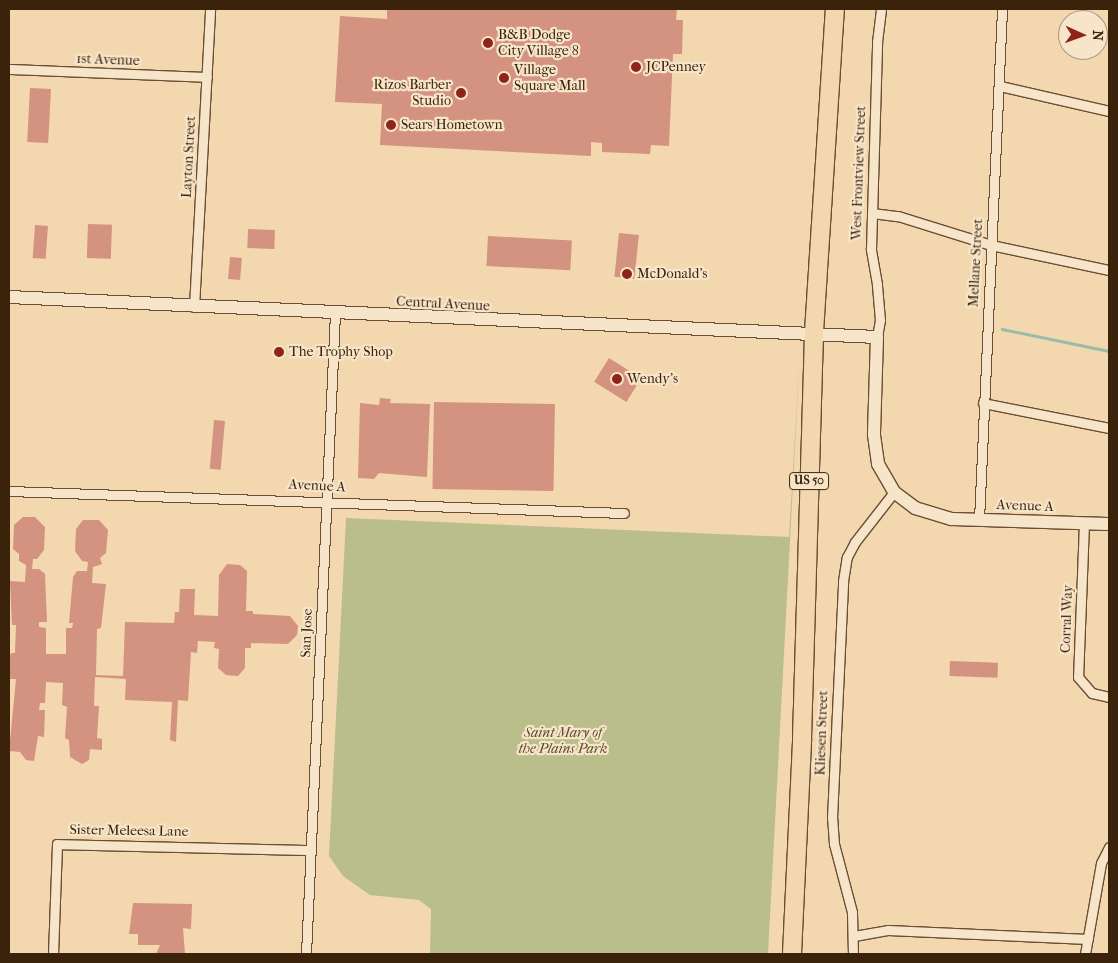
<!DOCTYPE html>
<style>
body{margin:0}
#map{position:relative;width:1118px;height:963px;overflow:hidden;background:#f3d7ae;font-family:"IM FELL French Canon",serif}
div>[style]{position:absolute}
.green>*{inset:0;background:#b9be8b}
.stream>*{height:3px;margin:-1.5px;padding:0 1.5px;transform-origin:1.5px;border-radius:1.5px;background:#9bbaa9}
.building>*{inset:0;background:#d49280;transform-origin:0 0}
.roads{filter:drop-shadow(1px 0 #694f33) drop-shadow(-1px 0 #694f33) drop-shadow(0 1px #694f33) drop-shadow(0 -1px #694f33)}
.street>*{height:9px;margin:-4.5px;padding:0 4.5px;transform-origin:4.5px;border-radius:4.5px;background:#f7e5ca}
.secondary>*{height:12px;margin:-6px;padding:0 6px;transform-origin:6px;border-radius:6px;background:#f7e5ca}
.highway>*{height:18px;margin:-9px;padding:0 9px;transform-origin:9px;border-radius:9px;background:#f3d7ae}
.dots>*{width:14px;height:14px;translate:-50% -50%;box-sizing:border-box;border:2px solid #f7e5ca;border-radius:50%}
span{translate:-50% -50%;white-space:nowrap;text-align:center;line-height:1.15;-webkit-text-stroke:4.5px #f7e5ca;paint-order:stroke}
.shield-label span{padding:1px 4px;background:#f7e5ca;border:1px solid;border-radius:4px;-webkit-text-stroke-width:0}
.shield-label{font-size:12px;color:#3b220a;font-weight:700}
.poi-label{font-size:14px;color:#3b220a}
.left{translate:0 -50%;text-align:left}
.right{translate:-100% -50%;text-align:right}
.street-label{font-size:14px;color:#3b220a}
.park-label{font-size:14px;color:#5a492a;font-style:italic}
.frame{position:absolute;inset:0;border:10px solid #3b220a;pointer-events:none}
.north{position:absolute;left:1058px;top:10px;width:50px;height:50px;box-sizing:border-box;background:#f7e5ca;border:1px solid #ac977d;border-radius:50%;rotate:92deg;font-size:14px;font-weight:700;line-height:20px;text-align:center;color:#3b220a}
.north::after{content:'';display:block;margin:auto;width:18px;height:22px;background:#8f2418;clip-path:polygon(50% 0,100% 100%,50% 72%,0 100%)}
</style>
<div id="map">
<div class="green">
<i style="clip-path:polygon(800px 353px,768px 954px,430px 954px,431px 909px,419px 900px,370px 895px,343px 876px,329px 856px,346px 518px,789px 537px)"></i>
</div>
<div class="stream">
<i style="left:1002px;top:329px;width:109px;rotate:11.6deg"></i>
</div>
<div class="building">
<i style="clip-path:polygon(387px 9px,677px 9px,676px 20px,683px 20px,682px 54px,673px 54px,669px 146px,651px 145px,650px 154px,602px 152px,602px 143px,591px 142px,591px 156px,380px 145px,382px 104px,335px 102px,340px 16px,387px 19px)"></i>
<i style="left:30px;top:88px;width:21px;height:54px;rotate:3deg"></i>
<i style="left:88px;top:224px;width:24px;height:34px;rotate:2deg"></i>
<i style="left:35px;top:225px;width:13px;height:33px;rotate:4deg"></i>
<i style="left:248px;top:229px;width:27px;height:19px;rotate:2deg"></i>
<i style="left:619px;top:233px;width:20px;height:44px;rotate:6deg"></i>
<i style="left:488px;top:236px;width:84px;height:30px;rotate:3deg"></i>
<i style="left:230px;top:257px;width:12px;height:22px;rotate:5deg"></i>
<i style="left:609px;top:358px;width:38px;height:28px;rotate:32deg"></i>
<i style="clip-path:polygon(380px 398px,391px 399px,390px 403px,430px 404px,427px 477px,379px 473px,374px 479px,358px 478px,360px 403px,379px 405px)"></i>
<i style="left:434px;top:402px;width:121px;height:87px;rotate:1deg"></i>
<i style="left:214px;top:420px;width:11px;height:49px;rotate:5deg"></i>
<i style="clip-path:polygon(23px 517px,35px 517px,45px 527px,44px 550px,37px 559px,33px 559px,32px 569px,39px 569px,45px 574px,47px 622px,39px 622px,39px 627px,46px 628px,46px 654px,66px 654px,66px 628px,72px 628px,73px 623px,69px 623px,73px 577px,77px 571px,87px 571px,88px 562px,82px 561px,75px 551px,76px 529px,83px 520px,99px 520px,108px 530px,106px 553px,100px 558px,102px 564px,93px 567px,92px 583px,106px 584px,101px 628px,97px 629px,96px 675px,123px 676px,125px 622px,174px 623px,175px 612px,179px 612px,180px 589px,195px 589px,194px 615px,218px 616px,219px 575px,227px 564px,240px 565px,247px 571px,246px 611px,253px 611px,253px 614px,290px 616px,298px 626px,297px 635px,288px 644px,251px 643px,251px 648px,245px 648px,245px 668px,238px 676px,226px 675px,218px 668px,219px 649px,214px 648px,215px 642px,198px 641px,197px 653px,191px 652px,188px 701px,178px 700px,176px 742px,170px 740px,172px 702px,125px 700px,126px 679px,95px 677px,94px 706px,99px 706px,97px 738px,102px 739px,102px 750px,90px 749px,89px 760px,82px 764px,70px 757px,69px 740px,65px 738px,67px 707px,62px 705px,63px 683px,46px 682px,45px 703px,40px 703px,39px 710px,45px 710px,44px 737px,38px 736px,34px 761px,26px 760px,20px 752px,9px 751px,16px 679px,10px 679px,9px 671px,9px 658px,11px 653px,15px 653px,16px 625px,12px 625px,10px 581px,25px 582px,26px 565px,19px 561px,19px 554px,13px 549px,14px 525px)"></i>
<i style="left:950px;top:661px;width:48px;height:15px;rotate:2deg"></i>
<i style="clip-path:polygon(133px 903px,192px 904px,191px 929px,183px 928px,185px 954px,156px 954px,160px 945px,138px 945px,138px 934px,129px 934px)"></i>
</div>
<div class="roads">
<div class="street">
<i style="left:9px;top:69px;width:198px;rotate:2.3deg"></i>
<i style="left:1000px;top:86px;width:112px;rotate:12.9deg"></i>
<i style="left:872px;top:213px;width:26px;rotate:7deg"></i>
<i style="left:898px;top:216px;width:97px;rotate:17.3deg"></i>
<i style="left:991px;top:245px;width:121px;rotate:12deg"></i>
<i style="left:194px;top:307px;width:298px;rotate:-86.9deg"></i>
<i style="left:877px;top:337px;width:17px;rotate:-80deg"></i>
<i style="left:880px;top:320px;width:36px;rotate:-95deg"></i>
<i style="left:877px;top:284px;width:36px;rotate:-100deg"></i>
<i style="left:871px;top:249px;width:207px;rotate:-88.3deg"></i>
<i style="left:877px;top:42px;width:33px;rotate:-83deg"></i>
<i style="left:983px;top:403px;width:128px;rotate:11.2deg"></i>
<i style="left:9px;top:491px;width:615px;rotate:2.05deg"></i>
<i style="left:979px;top:520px;width:512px;rotate:-87.42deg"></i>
<i style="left:1084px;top:523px;width:154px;rotate:92.2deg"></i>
<i style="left:1078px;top:677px;width:21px;rotate:49deg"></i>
<i style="left:1092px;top:693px;width:17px;rotate:13deg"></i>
<i style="left:854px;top:936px;width:35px;rotate:-10deg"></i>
<i style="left:888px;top:930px;width:200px;rotate:2.6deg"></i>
<i style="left:53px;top:954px;width:110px;rotate:-87.9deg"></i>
<i style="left:57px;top:844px;width:254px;rotate:1.4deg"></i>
<i style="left:306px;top:954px;width:641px;rotate:-87.41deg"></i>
<i style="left:853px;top:954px;width:42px;rotate:-91.4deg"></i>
<i style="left:852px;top:912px;width:70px;rotate:-104.8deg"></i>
<i style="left:834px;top:844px;width:26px;rotate:-94deg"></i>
<i style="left:832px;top:818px;width:237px;rotate:-87.3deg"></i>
<i style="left:843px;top:581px;width:24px;rotate:-81deg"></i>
<i style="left:847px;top:557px;width:17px;rotate:-62deg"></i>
<i style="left:855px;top:542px;width:63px;rotate:-52deg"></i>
<i style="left:1085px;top:954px;width:92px;rotate:-80deg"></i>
<i style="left:1101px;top:863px;width:18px;rotate:-63deg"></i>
</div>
<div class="secondary">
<i style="left:9px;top:297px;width:869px;rotate:2.64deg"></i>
<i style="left:877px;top:337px;width:98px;rotate:91.8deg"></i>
<i style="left:874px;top:435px;width:29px;rotate:82deg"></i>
<i style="left:878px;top:464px;width:32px;rotate:60deg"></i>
<i style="left:894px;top:492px;width:26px;rotate:37deg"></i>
<i style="left:915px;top:508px;width:38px;rotate:17deg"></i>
<i style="left:951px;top:519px;width:158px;rotate:1.8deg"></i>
</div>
<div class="highway">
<i style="left:792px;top:954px;width:216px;rotate:-87.3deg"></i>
<i style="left:802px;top:738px;width:406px;rotate:-88.3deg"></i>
<i style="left:814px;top:332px;width:324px;rotate:-86.3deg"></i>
</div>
</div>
<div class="dots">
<i style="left:488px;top:43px;background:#8f2418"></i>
<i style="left:636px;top:67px;background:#8f2418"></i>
<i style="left:504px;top:78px;background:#8f2418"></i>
<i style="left:461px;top:93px;background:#8f2418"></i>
<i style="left:391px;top:125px;background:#8f2418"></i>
<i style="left:627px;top:274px;background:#8f2418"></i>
<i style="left:279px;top:352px;background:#8f2418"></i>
<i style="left:617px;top:379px;background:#8f2418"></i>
</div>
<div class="shield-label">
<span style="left:809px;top:481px">US 50</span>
</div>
<div class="poi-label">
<span class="left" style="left:498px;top:43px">B&amp;B Dodge<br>City Village 8</span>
<span class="left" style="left:646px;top:67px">JCPenney</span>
<span class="left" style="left:514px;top:78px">Village<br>Square Mall</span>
<span class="right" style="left:451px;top:93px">Rizos Barber<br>Studio</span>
<span class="left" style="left:401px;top:125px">Sears Hometown</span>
<span class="left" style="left:637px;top:274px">McDonald's</span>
<span class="left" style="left:289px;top:352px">The Trophy Shop</span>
<span class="left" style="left:627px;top:379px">Wendy's</span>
</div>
<div class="street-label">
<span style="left:108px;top:60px;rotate:2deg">1st Avenue</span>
<span style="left:189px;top:157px;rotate:-87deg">Layton Street</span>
<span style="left:859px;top:173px;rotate:-88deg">West Frontview Street</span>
<span style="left:976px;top:263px;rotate:-87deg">Mellane Street</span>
<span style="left:443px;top:304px;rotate:3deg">Central Avenue</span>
<span style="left:317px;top:486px;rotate:3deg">Avenue A</span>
<span style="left:1025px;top:506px;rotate:2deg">Avenue A</span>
<span style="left:1067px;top:619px;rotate:-88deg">Corral Way</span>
<span style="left:307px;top:633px;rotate:-88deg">San Jose</span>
<span style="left:822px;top:733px;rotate:-88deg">Kliesen Street</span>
<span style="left:129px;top:831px;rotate:1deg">Sister Meleesa Lane</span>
</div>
<div class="park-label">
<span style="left:563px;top:741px">Saint Mary of<br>the Plains Park</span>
</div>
<div class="frame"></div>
<div class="north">N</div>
</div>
